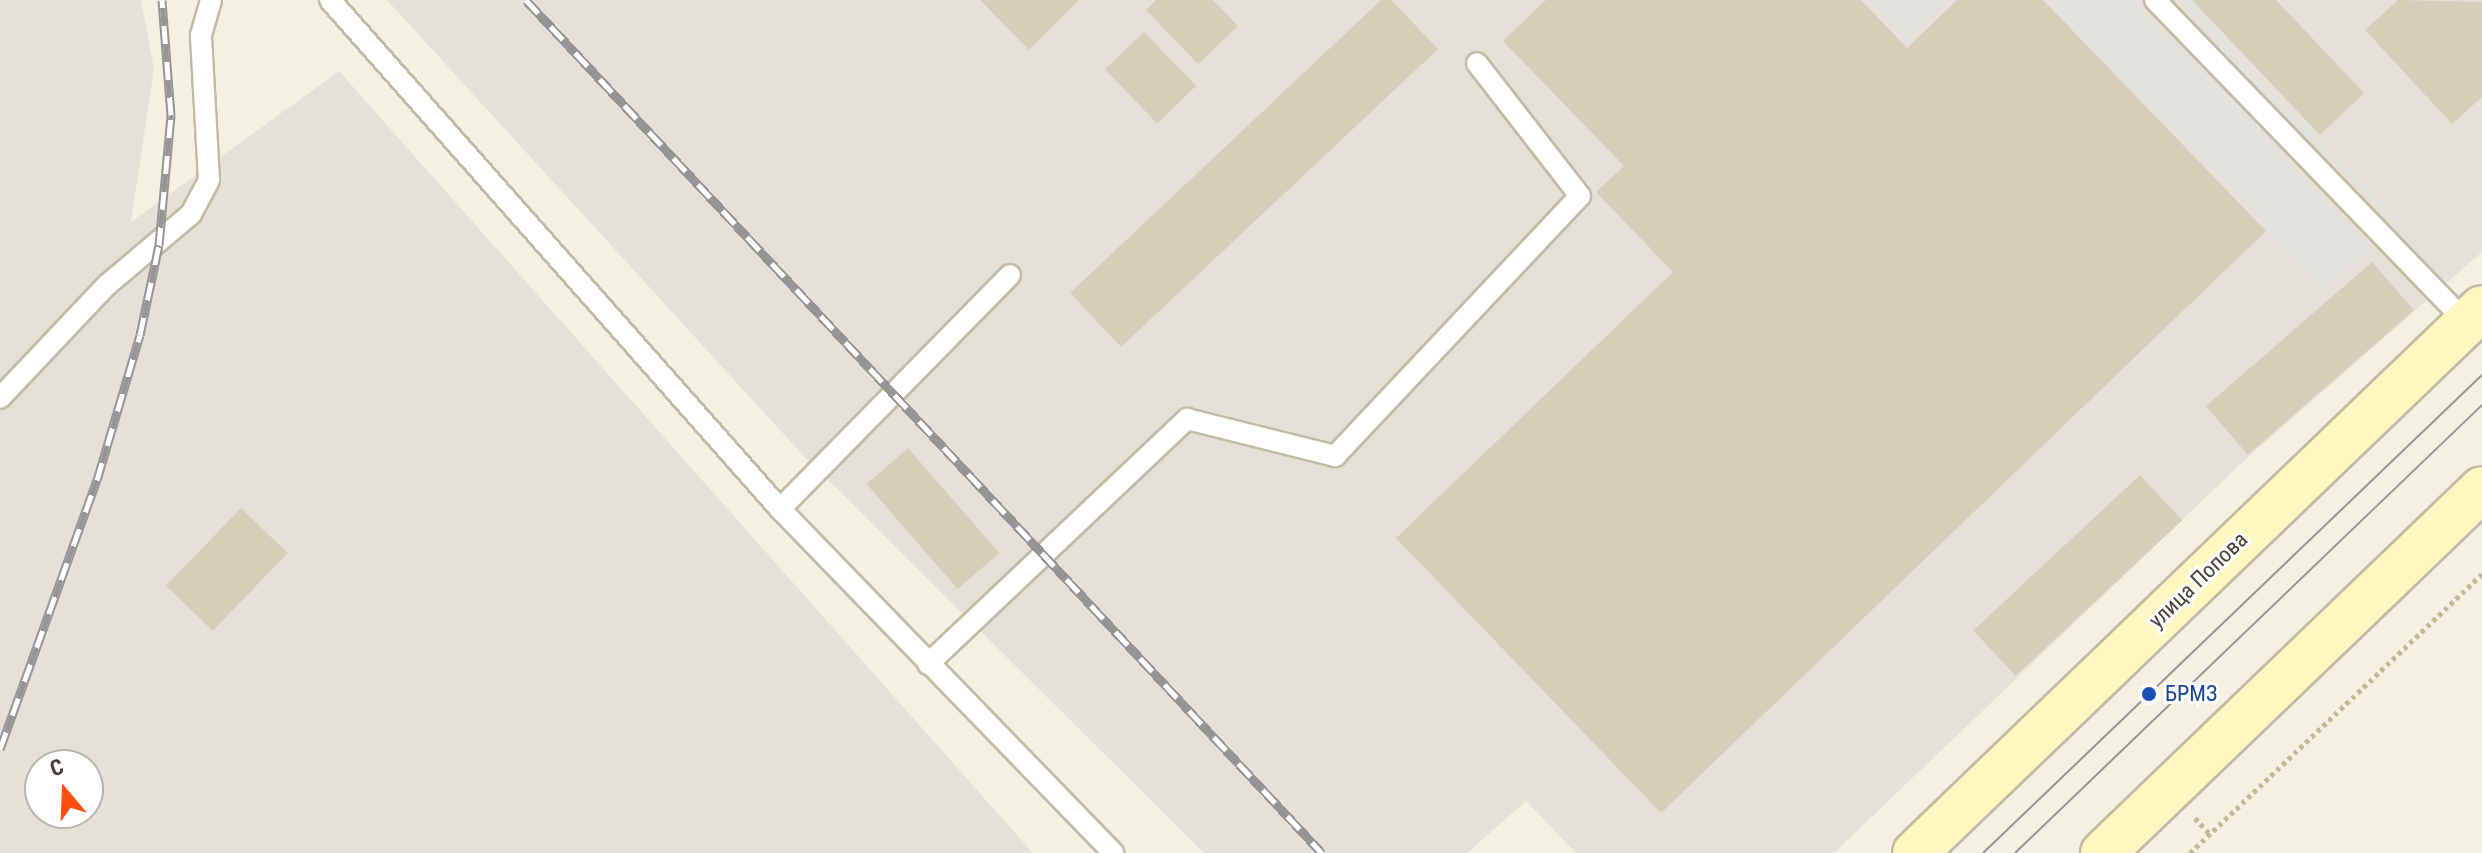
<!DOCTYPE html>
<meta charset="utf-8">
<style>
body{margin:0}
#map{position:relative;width:2482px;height:853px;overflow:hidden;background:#f4f1e3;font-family:"Roboto Condensed",sans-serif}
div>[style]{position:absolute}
.industrial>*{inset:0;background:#e5e1d9}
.parking>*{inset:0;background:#e4e2dc}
.building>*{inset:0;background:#d6ceb8;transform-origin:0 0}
.path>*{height:5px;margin-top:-2.5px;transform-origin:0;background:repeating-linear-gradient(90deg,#c3b895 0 4px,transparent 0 8px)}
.roads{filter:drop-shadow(2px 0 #c0baa5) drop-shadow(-2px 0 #c0baa5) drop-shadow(0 2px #c0baa5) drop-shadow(0 -2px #c0baa5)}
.service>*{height:20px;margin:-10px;padding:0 10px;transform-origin:10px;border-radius:10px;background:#fff}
.secondary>*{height:44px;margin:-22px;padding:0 22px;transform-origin:22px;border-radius:22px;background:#fff7c2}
.tram>*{height:2px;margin:-1px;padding:0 1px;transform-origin:1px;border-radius:1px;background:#959595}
.rail>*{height:9px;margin-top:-4.5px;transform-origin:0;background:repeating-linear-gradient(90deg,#fff 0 18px,#959595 0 36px);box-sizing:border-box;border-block:2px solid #959595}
.dots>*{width:22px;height:22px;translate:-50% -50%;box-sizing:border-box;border:4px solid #fff;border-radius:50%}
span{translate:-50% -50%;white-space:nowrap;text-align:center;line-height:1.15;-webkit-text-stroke:6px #fff;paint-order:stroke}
.street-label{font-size:22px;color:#464133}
.transit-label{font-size:22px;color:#164399}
.left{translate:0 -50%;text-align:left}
.north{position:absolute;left:24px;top:749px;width:80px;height:80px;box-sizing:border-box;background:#fff;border:2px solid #b5b3ad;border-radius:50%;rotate:341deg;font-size:22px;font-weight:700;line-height:32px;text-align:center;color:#464133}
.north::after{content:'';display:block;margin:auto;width:28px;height:36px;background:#ff4f0f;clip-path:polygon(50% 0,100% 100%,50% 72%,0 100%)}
</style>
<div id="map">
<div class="industrial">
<i style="clip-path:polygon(evenodd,0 0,141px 0,154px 69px,131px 222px,339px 71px,1033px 853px,0 853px,0 0,40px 765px,88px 765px,88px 813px,40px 813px,40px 765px)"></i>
<i style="clip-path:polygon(387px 0,2482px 0,2482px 252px,2249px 456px,1834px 853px,1576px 853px,1526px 801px,1467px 853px,1204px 853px,799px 451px)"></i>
</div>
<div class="parking">
<i style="clip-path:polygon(1861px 0,1957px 0,1907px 48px)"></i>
<i style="clip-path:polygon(2043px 0,2192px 0,2402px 223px,2322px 294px)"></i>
</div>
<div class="building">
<i style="clip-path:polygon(980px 0,1079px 0,1029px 50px)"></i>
<i style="clip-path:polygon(1156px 0,1213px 0,1238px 26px,1198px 64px,1146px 10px)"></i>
<i style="clip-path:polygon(1381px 0,1391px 0,1438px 49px,1121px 347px,1070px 293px)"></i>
<i style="clip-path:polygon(1546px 0,1861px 0,1907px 48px,1957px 0,2043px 0,2266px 231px,1661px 813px,1396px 538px,1673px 272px,1596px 192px,1624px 166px,1503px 41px)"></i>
<i style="clip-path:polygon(2192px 0,2276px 0,2364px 93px,2320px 135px)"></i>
<i style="clip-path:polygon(2398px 0,2482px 2px,2482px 97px,2452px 124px,2365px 30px)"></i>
<i style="left:1144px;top:32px;width:75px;height:54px;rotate:46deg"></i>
<i style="left:2372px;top:262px;width:64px;height:220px;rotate:49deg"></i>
<i style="left:908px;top:448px;width:139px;height:55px;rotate:49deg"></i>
<i style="left:2140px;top:475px;width:62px;height:228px;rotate:47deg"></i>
<i style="left:241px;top:508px;width:65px;height:108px;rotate:44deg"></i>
</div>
<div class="path">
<i style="left:2195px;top:818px;width:22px;rotate:47deg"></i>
<i style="left:2190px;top:853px;width:404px;rotate:-43.7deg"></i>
</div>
<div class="roads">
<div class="service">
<i style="left:330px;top:0;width:679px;rotate:48.52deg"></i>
<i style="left:780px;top:509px;width:479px;rotate:45.9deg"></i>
<i style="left:2155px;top:0;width:449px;rotate:46deg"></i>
<i style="left:0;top:398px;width:156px;rotate:-46.6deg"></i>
<i style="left:107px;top:285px;width:110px;rotate:-40.2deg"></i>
<i style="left:191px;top:214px;width:38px;rotate:-62deg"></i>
<i style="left:209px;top:180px;width:145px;rotate:-93.2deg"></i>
<i style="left:201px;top:35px;width:36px;rotate:-74deg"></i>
<i style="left:780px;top:509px;width:328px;rotate:-45.5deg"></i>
<i style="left:928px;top:664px;width:357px;rotate:-43.4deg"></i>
<i style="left:1187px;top:419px;width:153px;rotate:14deg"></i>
<i style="left:1335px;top:456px;width:357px;rotate:-46.7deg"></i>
<i style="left:1580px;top:196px;width:168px;rotate:-127.8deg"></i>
</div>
<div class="secondary">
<i style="left:1915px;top:853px;width:786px;rotate:-43.87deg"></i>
<i style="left:2103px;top:853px;width:525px;rotate:-43.84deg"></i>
</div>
</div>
<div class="tram">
<i style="left:1983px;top:853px;width:691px;rotate:-43.77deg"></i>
<i style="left:2015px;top:853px;width:647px;rotate:-43.81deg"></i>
</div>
<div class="rail">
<i style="left:526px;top:0;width:1167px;rotate:46.98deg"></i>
<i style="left:0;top:749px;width:286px;rotate:-70.2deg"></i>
<i style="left:97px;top:480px;width:151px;rotate:-73.5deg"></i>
<i style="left:140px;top:335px;width:92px;rotate:-78.1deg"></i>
<i style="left:159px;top:245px;width:131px;rotate:-84.7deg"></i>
<i style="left:171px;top:115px;width:115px;rotate:-94.5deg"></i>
</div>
<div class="dots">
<i style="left:2149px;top:694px;background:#1a4fb4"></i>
</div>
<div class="street-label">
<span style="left:2198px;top:580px;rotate:-44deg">улица Попова</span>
</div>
<div class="transit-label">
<span class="left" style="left:2165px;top:694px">БРМЗ</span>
</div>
<div class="north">С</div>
</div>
